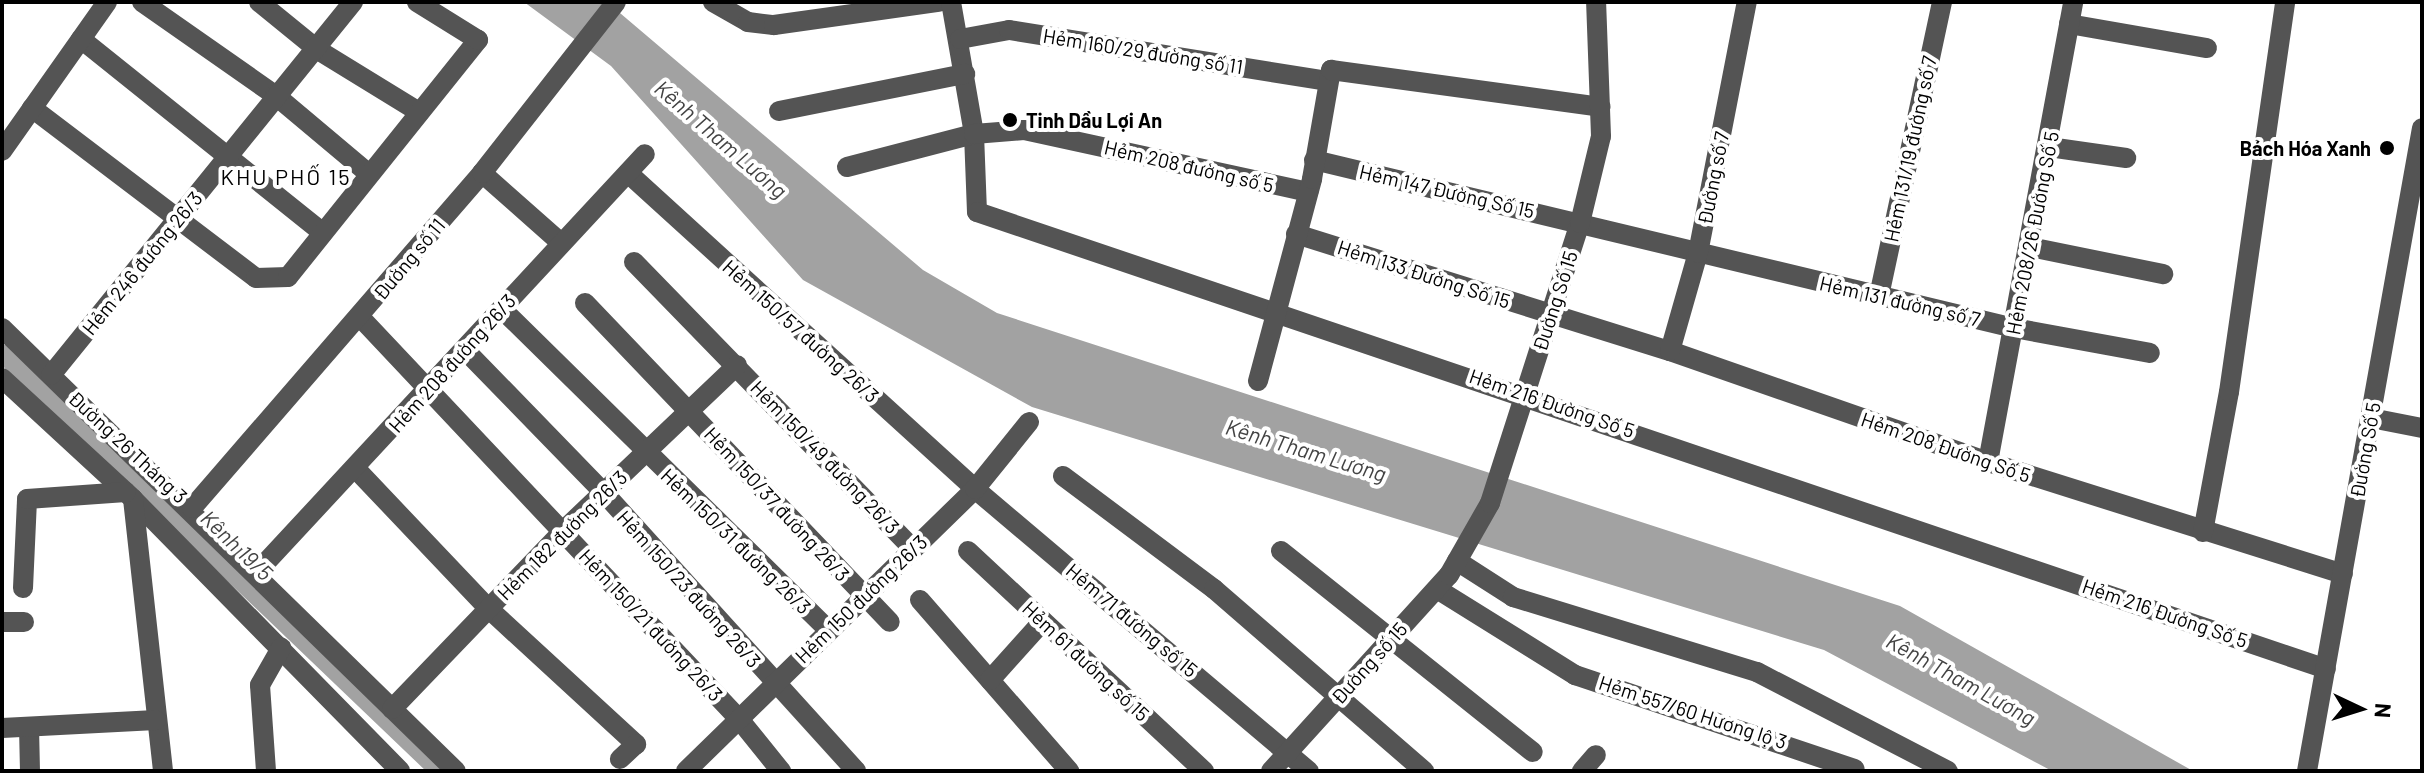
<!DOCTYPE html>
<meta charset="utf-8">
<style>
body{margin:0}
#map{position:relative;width:2424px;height:773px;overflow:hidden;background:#fff;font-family:Barlow,sans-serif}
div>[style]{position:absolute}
.water>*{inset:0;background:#a2a2a2}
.canal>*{height:18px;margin:-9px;padding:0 9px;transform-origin:9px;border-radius:9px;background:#a2a2a2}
.minor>*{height:20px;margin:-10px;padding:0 10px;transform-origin:10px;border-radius:10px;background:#545454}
.dots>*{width:22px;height:22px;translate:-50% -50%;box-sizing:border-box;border:4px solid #fff;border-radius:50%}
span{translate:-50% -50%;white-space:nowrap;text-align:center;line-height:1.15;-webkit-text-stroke:8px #fff;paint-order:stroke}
.street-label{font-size:20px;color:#000}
.poi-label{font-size:20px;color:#000;font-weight:700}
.left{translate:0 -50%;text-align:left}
.right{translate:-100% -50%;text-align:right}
.water-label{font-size:22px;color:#434343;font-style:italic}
.neighbourhood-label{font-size:22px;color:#000;letter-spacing:2px}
.frame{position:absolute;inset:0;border:4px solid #000;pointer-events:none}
.north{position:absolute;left:2320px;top:669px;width:80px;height:80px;-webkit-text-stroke:6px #fff;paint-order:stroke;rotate:94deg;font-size:22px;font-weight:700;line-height:32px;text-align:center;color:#000}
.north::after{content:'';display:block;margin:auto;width:28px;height:36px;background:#000;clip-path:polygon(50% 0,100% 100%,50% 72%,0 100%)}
</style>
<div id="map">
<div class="water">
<i style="clip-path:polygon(524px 2px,607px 2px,923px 270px,997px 313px,1900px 606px,2193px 771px,2052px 771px,1824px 650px,1032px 407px,803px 280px,611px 66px)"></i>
</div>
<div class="canal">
<i style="left:2px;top:353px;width:605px;rotate:43.73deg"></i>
</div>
<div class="minor">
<i style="left:142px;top:2px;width:162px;rotate:35deg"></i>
<i style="left:275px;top:95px;width:123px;rotate:40deg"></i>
<i style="left:259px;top:2px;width:76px;rotate:39.1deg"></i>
<i style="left:318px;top:50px;width:119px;rotate:31.5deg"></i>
<i style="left:713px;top:2px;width:40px;rotate:29.7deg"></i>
<i style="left:748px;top:22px;width:26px;rotate:7deg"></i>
<i style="left:774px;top:25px;width:166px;rotate:-8deg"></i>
<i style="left:951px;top:2px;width:134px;rotate:80.1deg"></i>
<i style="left:974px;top:134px;width:78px;rotate:87.8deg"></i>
<i style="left:977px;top:212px;width:1424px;rotate:18.71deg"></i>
<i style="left:2069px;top:24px;width:140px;rotate:9.9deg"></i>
<i style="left:81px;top:39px;width:310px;rotate:38.7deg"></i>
<i style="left:960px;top:39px;width:50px;rotate:-10.4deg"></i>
<i style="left:1009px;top:30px;width:322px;rotate:9.1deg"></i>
<i style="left:32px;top:108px;width:281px;rotate:37.2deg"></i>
<i style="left:256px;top:278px;width:32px;rotate:-2deg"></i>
<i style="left:288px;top:277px;width:304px;rotate:-51.3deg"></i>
<i style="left:478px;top:40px;width:72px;rotate:-148.1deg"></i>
<i style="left:779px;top:111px;width:190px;rotate:-11.3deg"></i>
<i style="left:2049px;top:147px;width:78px;rotate:8.1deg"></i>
<i style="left:2px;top:151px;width:182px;rotate:-54.8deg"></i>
<i style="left:1314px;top:160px;width:720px;rotate:13.5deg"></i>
<i style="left:2014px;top:328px;width:138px;rotate:10.4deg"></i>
<i style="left:847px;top:167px;width:131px;rotate:-14.6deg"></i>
<i style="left:974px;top:134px;width:50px;rotate:-4.6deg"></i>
<i style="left:1024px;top:130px;width:291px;rotate:12.3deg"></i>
<i style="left:482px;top:173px;width:106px;rotate:41.5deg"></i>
<i style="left:628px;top:173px;width:469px;rotate:42.3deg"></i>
<i style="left:975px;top:489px;width:437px;rotate:40.2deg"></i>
<i style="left:1296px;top:234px;width:392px;rotate:17.4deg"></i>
<i style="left:1670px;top:351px;width:337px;rotate:19.2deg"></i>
<i style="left:1988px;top:462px;width:372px;rotate:17.5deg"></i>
<i style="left:2030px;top:247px;width:136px;rotate:11.5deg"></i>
<i style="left:634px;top:262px;width:400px;rotate:45.8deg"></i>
<i style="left:1879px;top:296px;width:301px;rotate:-77.9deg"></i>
<i style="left:585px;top:303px;width:441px;rotate:46.3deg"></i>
<i style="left:360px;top:317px;width:552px;rotate:46.69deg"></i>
<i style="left:739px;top:719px;width:67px;rotate:51.1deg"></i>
<i style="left:510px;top:317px;width:447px;rotate:44.5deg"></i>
<i style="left:2px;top:328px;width:634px;rotate:44.3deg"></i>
<i style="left:465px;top:350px;width:201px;rotate:45.8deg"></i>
<i style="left:605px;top:494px;width:374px;rotate:47.8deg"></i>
<i style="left:1670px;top:351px;width:102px;rotate:-74.1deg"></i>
<i style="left:1698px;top:253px;width:256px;rotate:-79deg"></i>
<i style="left:51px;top:375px;width:480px;rotate:-51deg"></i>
<i style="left:2px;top:378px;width:178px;rotate:42.7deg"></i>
<i style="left:133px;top:499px;width:381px;rotate:45.5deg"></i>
<i style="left:1258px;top:381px;width:209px;rotate:-75deg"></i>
<i style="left:1312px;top:179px;width:111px;rotate:-80.1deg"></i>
<i style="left:1331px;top:70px;width:272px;rotate:7.8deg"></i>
<i style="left:2371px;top:418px;width:52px;rotate:11.1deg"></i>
<i style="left:1988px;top:462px;width:468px;rotate:-79.5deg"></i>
<i style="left:355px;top:468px;width:195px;rotate:46.5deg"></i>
<i style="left:489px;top:609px;width:200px;rotate:42.6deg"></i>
<i style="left:636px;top:744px;width:22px;rotate:137deg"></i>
<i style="left:1063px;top:476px;width:189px;rotate:36.8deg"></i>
<i style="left:1214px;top:589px;width:278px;rotate:40.9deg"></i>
<i style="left:133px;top:499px;width:274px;rotate:83.7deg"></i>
<i style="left:192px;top:508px;width:443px;rotate:-49.1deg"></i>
<i style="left:482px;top:173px;width:217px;rotate:-51.9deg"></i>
<i style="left:2203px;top:532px;width:142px;rotate:-79.5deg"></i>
<i style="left:2229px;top:392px;width:394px;rotate:-81.8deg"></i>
<i style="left:968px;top:551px;width:323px;rotate:43deg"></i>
<i style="left:1281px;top:551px;width:322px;rotate:38.6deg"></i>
<i style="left:1457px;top:561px;width:67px;rotate:32.7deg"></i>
<i style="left:1513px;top:597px;width:255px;rotate:17.1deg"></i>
<i style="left:1757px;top:672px;width:215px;rotate:27.4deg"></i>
<i style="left:257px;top:572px;width:570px;rotate:-47.13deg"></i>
<i style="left:23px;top:588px;width:89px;rotate:-87.4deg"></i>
<i style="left:27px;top:499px;width:99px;rotate:-4deg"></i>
<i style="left:1437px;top:589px;width:163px;rotate:31.9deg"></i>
<i style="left:1575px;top:675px;width:295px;rotate:18.6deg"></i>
<i style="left:920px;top:600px;width:227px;rotate:48.9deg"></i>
<i style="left:2px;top:622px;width:22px"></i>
<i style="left:990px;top:680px;width:79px;rotate:-48.1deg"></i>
<i style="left:392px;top:709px;width:248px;rotate:-46.1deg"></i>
<i style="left:564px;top:530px;width:239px;rotate:-43.6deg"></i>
<i style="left:29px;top:727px;width:44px;rotate:88.7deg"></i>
<i style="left:2px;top:728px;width:154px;rotate:-3deg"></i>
<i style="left:266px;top:771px;width:86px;rotate:-94deg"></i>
<i style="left:260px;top:685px;width:43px;rotate:-60.4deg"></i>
<i style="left:686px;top:771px;width:404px;rotate:-44.3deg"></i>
<i style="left:975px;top:489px;width:86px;rotate:-51.1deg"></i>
<i style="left:1271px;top:771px;width:265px;rotate:-47.8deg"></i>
<i style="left:1449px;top:575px;width:83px;rotate:-60.3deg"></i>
<i style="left:1490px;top:503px;width:294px;rotate:-72.2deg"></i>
<i style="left:1580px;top:223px;width:89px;rotate:-76.4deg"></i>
<i style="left:1601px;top:136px;width:134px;rotate:-92.1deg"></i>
<i style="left:1582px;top:771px;width:21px;rotate:-49deg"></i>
<i style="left:2307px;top:771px;width:653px;rotate:-79.86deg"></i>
</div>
<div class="dots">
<i style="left:1010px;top:120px;background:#000"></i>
<i style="left:2387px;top:148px;background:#000"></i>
</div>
<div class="street-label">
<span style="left:1143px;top:51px;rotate:9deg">Hẻm 160/29 đường số 11</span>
<span style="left:1910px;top:149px;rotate:-78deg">Hẻm 131/19 đường số 7</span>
<span style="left:1189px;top:166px;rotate:13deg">Hẻm 208 đường số 5</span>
<span style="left:1713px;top:178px;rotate:-79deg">Đường số 7</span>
<span style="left:1447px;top:191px;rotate:13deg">Hẻm 147 Đường Số 15</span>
<span style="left:2032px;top:233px;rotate:-79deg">Hẻm 208/26 Đường Số 5</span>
<span style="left:409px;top:259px;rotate:-50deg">Đường số 11</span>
<span style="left:142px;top:263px;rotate:-51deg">Hẻm 246 đường 26/3</span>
<span style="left:1424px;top:274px;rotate:18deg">Hẻm 133 Đường Số 15</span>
<span style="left:1555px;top:301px;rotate:-72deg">Đường Số 15</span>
<span style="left:1900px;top:301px;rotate:13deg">Hẻm 131 đường số 7</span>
<span style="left:801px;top:331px;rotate:42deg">Hẻm 150/57 đường 26/3</span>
<span style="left:452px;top:363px;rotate:-48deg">Hẻm 208 đường 26/3</span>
<span style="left:1552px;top:403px;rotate:19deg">Hẻm 216 Đường Số 5</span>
<span style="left:128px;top:447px;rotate:43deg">Đường 26 Tháng 3</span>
<span style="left:1946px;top:447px;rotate:19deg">Hẻm 208 Đường Số 5</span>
<span style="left:2365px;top:450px;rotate:-80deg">Đường Số 5</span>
<span style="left:825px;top:457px;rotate:46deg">Hẻm 150/49 đường 26/3</span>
<span style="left:777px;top:504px;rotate:47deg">Hẻm 150/37 đường 26/3</span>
<span style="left:562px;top:535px;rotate:-45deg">Hẻm 182 đường 26/3</span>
<span style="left:736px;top:541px;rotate:44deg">Hẻm 150/31 đường 26/3</span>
<span style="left:689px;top:589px;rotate:48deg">Hẻm 150/23 đường 26/3</span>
<span style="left:861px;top:599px;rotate:-44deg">Hẻm 150 đường 26/3</span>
<span style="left:2165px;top:613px;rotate:19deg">Hẻm 216 Đường Số 5</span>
<span style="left:1132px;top:620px;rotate:40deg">Hẻm 71 đường số 15</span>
<span style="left:651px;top:625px;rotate:47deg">Hẻm 150/21 đường 26/3</span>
<span style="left:1086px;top:661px;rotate:43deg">Hẻm 61 đường số 15</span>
<span style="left:1369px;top:663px;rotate:-48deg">Đường số 15</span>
<span style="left:1693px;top:712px;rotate:18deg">Hẻm 557/60 Hương lộ 3</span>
</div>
<div class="poi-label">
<span class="left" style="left:1026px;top:120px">Tinh Dầu Lợi An</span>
<span class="right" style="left:2371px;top:148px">Bách Hóa Xanh</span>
</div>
<div class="water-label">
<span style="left:721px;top:139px;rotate:41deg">Kênh Tham Lương</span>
<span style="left:1306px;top:450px;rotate:17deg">Kênh Tham Lương</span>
<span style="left:237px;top:545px;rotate:44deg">Kênh 19/5</span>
<span style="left:1961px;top:679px;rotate:29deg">Kênh Tham Lương</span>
</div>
<div class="neighbourhood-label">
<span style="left:286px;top:177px">KHU PHỐ 15</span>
</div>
<div class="frame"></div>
<div class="north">N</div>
</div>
